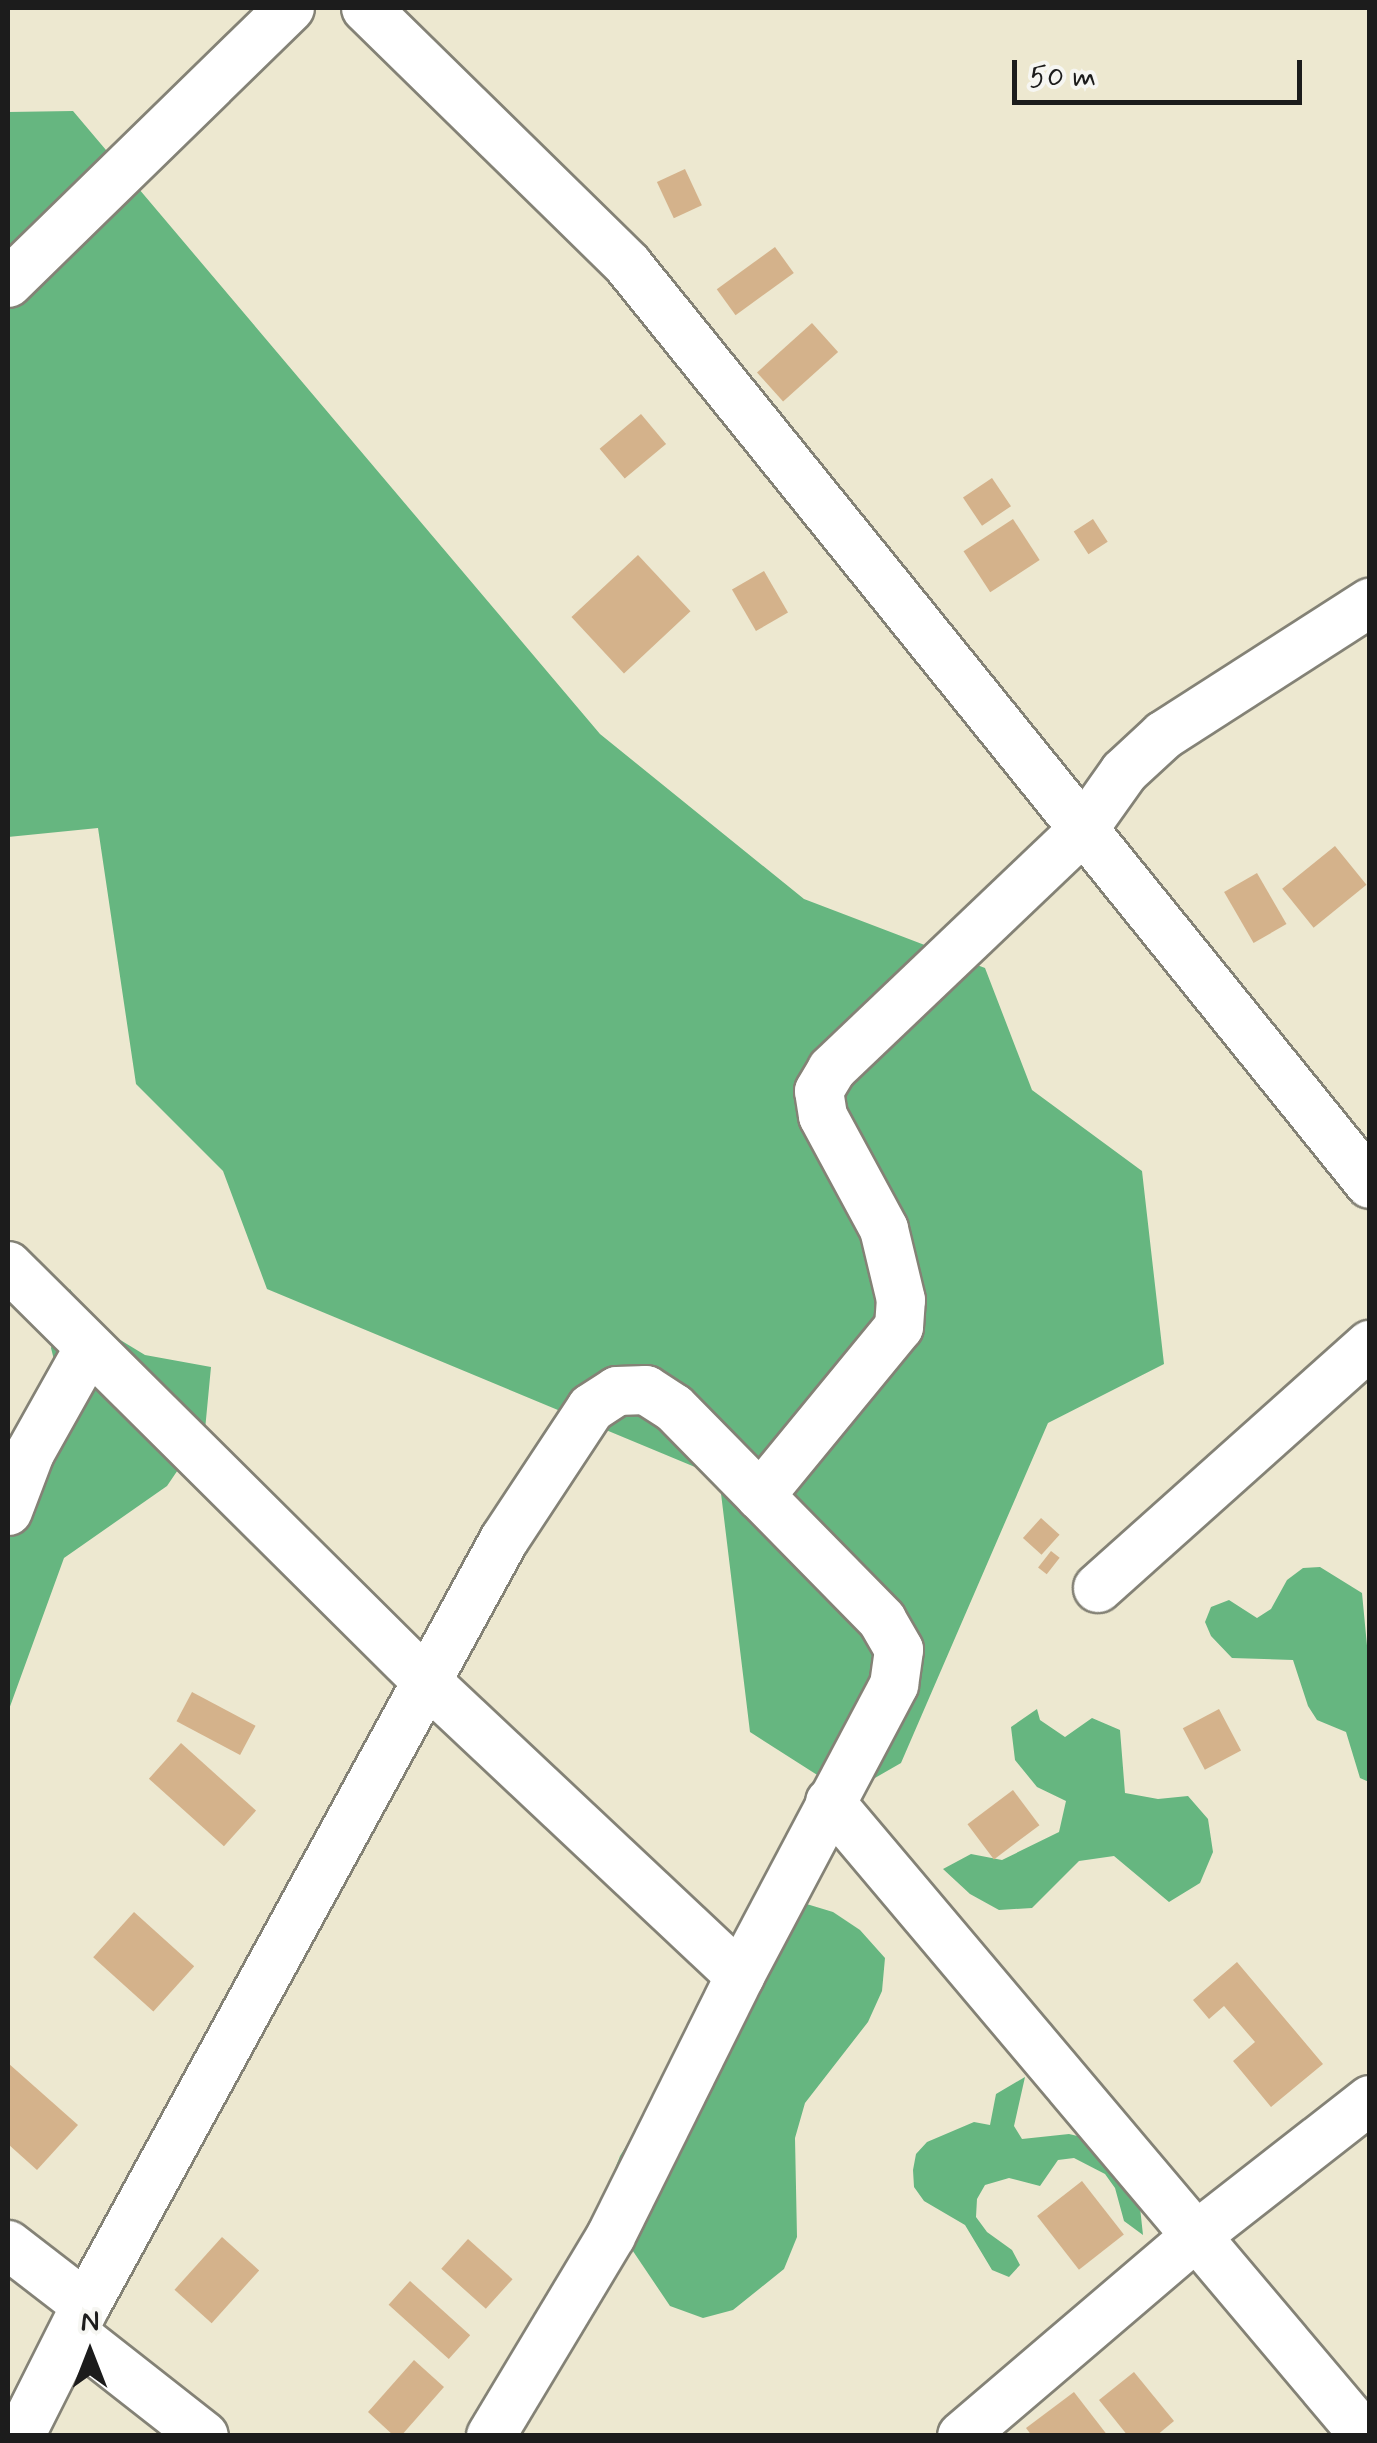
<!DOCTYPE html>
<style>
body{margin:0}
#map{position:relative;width:1377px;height:2443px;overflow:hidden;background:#ede8d0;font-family:Mynerve,sans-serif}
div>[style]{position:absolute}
.forest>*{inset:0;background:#66b680}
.building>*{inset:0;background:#d4b28b;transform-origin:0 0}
.roads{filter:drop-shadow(2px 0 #848276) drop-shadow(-2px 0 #848276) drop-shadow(0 2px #848276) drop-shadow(0 -2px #848276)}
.minor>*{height:48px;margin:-24px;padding:0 24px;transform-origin:24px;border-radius:24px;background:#fff}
span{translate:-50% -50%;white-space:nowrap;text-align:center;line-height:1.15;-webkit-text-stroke:10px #f6f6f2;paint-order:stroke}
.frame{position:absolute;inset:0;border:10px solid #1c1c1c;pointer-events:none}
.north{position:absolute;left:40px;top:2303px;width:100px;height:100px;-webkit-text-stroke:8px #f6f6f2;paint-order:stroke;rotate:0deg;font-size:28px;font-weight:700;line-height:40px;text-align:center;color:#1c1c1c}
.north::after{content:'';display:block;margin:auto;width:35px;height:45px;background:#1c1c1c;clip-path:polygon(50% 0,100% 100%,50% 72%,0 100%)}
.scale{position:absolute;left:1012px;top:60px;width:290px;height:45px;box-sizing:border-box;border:5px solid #1c1c1c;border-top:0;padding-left:12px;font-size:30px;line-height:35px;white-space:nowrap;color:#1c1c1c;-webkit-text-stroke:8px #f6f6f2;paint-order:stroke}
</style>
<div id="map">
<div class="forest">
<i style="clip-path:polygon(73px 111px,600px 734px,804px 899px,985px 968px,1032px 1090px,1142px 1171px,1164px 1364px,1048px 1423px,901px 1763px,847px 1794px,750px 1732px,719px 1477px,267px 1289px,223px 1171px,136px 1084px,98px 828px,8px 837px,8px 112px)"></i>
<i style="clip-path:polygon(70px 1289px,89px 1321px,145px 1355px,211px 1367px,205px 1430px,167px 1486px,64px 1558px,8px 1712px,8px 1510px,48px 1473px,67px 1411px,51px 1348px)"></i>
<i style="clip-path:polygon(1320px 1567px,1362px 1593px,1370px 1677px,1369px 1782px,1360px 1778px,1346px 1732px,1317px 1720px,1308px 1706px,1293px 1660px,1232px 1658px,1211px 1636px,1205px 1622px,1211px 1607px,1229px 1600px,1257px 1618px,1271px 1609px,1287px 1580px,1303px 1568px)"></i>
<i style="clip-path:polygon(1037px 1709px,1040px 1720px,1065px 1737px,1092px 1718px,1120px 1730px,1125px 1793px,1158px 1799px,1188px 1796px,1208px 1819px,1213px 1852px,1200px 1883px,1169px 1902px,1114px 1856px,1079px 1861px,1032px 1908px,999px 1910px,970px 1894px,943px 1869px,971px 1854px,1002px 1860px,1059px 1832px,1066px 1801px,1037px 1787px,1015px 1760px,1011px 1727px)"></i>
<i style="clip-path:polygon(800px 1902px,833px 1912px,860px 1930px,885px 1958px,882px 1991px,868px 2022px,805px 2103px,795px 2138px,797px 2237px,784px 2269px,733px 2310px,703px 2318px,670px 2306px,614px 2223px,607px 2189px,620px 2156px,749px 1946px,744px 1915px)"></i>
<i style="clip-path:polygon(1025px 2077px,1014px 2126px,1022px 2139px,1069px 2134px,1086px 2138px,1139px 2198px,1143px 2235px,1124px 2221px,1115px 2188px,1105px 2174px,1074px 2158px,1058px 2160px,1040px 2186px,1009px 2178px,985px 2185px,977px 2199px,976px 2217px,987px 2232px,1012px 2250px,1020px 2265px,1009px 2277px,992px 2270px,965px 2225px,924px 2201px,914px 2187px,913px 2170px,916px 2154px,927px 2142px,974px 2122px,990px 2125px,996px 2094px)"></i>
</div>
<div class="building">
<i style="left:685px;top:169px;width:40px;height:31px;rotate:65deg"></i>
<i style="left:775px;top:247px;width:32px;height:72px;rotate:54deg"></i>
<i style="left:812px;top:323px;width:39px;height:74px;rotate:48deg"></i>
<i style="left:641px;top:414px;width:39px;height:54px;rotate:50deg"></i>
<i style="left:992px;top:478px;width:34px;height:35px;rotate:56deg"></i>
<i style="left:1013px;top:519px;width:49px;height:59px;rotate:57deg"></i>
<i style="left:1093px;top:519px;width:27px;height:23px;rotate:57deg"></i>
<i style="left:638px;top:555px;width:77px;height:91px;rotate:47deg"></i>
<i style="left:764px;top:571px;width:48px;height:37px;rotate:60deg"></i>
<i style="left:1335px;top:846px;width:50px;height:68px;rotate:51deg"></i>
<i style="left:1257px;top:873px;width:59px;height:38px;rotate:60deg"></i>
<i style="left:1041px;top:1518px;width:25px;height:27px;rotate:42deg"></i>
<i style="left:1051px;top:1551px;width:11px;height:21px;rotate:38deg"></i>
<i style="left:192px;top:1692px;width:72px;height:33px;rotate:28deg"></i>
<i style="left:1219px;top:1709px;width:47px;height:41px;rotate:62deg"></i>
<i style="left:181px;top:1743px;width:101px;height:48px;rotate:42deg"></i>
<i style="left:1013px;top:1790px;width:44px;height:57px;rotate:53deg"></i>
<i style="left:134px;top:1912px;width:81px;height:61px;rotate:42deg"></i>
<i style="clip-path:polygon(1237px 1962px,1323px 2064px,1271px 2107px,1233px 2061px,1255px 2042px,1224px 2006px,1209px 2019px,1193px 2000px)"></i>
<i style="clip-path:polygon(8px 2063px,78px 2125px,37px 2170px,8px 2144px)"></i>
<i style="left:1082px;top:2181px;width:68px;height:57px;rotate:52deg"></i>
<i style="left:222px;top:2237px;width:50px;height:71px;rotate:42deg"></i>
<i style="left:468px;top:2239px;width:60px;height:40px;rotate:42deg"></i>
<i style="left:410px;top:2281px;width:81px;height:32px;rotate:42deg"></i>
<i style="clip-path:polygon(414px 2360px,444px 2387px,401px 2436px,394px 2436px,368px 2412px)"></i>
<i style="clip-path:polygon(1134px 2372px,1174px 2421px,1156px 2436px,1128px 2436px,1099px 2400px)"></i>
<i style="clip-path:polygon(1074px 2392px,1108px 2436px,1032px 2436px,1026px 2428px)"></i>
</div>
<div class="roads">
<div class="minor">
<i style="left:366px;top:8px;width:367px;rotate:44.4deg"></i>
<i style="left:628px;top:265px;width:1181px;rotate:51.08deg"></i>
<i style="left:8px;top:283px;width:394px;rotate:-44.3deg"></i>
<i style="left:8px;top:1266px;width:588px;rotate:44.79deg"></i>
<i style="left:425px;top:1680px;width:432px;rotate:43.2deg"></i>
<i style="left:760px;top:1496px;width:219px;rotate:-50.6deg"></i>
<i style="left:899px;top:1327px;width:27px;rotate:-86deg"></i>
<i style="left:901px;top:1300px;width:73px;rotate:-103.5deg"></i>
<i style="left:884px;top:1229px;width:128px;rotate:-118.4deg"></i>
<i style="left:823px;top:1116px;width:25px;rotate:-99deg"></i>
<i style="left:819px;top:1091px;width:26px;rotate:-59deg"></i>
<i style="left:832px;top:1069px;width:347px;rotate:-43.6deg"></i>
<i style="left:1083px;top:830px;width:71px;rotate:-54.7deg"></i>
<i style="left:1124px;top:772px;width:54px;rotate:-42.8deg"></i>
<i style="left:1164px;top:735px;width:245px;rotate:-32.7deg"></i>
<i style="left:8px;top:1511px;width:62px;rotate:-69.2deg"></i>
<i style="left:30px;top:1453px;width:120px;rotate:-60.7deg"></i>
<i style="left:1098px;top:1588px;width:365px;rotate:-41.8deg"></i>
<i style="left:830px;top:1802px;width:830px;rotate:49.84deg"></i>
<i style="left:8px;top:2245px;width:98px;rotate:37.6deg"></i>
<i style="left:74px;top:2334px;width:165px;rotate:38.1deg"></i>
<i style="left:20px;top:2436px;width:147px;rotate:-63.3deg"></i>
<i style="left:86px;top:2305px;width:872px;rotate:-61.35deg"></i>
<i style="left:504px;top:1540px;width:158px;rotate:-56.6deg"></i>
<i style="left:591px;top:1408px;width:31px;rotate:-33deg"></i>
<i style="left:617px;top:1391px;width:29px;rotate:-2deg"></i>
<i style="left:646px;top:1390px;width:33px;rotate:33deg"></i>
<i style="left:674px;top:1408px;width:297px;rotate:45.5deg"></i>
<i style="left:882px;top:1620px;width:34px;rotate:60deg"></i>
<i style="left:899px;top:1650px;width:35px;rotate:98deg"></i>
<i style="left:894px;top:1685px;width:329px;rotate:117.9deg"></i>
<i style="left:740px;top:1976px;width:290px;rotate:116.4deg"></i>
<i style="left:611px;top:2236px;width:233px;rotate:121deg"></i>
<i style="left:962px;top:2436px;width:308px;rotate:-40.5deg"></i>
<i style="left:1196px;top:2236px;width:221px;rotate:-38deg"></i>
</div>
</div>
<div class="frame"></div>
<div class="north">N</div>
<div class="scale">50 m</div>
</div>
